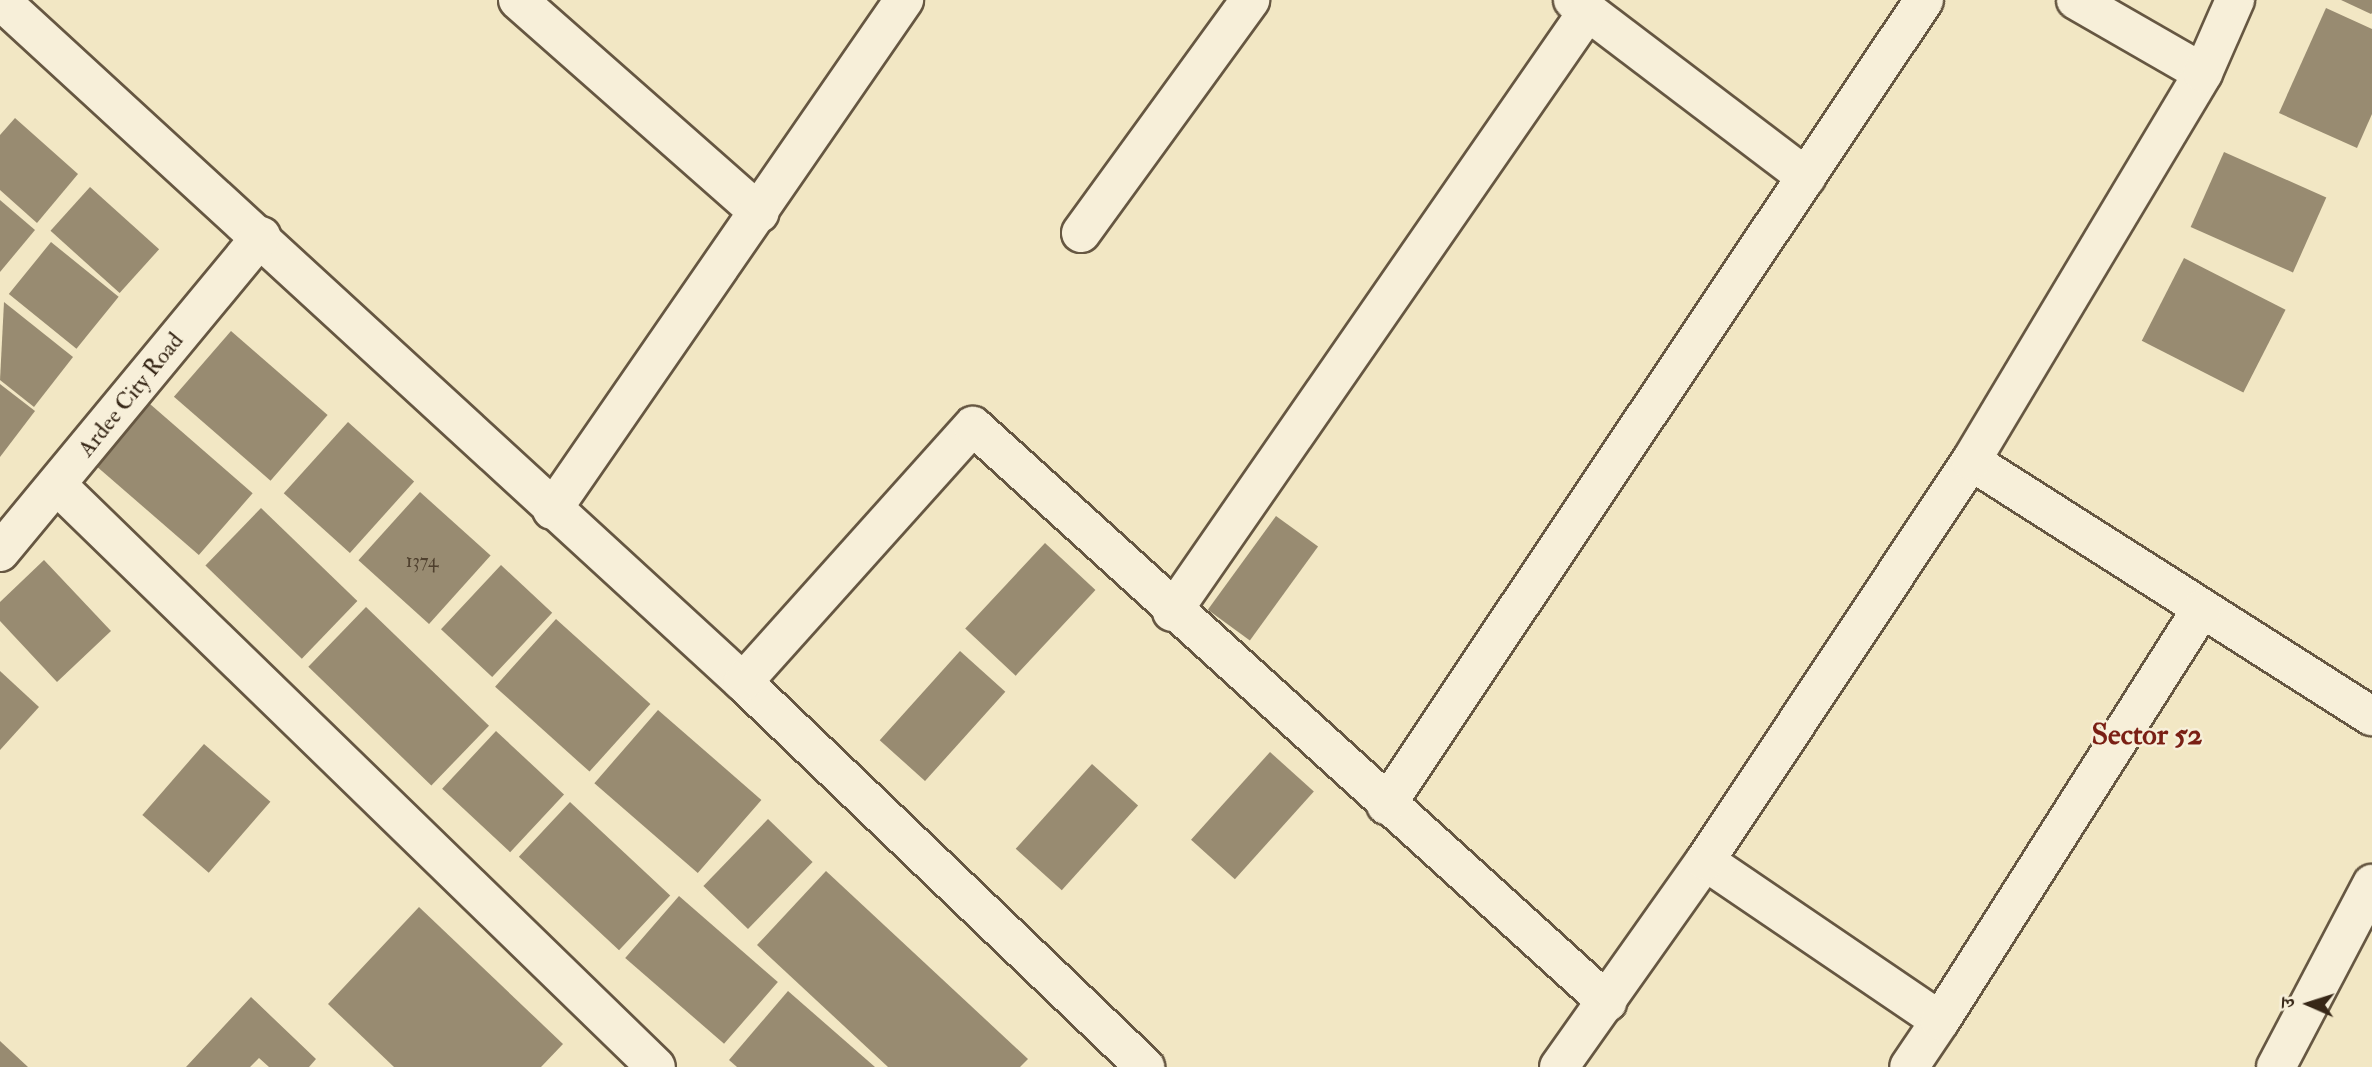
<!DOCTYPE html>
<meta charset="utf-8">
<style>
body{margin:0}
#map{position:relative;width:2372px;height:1067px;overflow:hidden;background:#f2e7c4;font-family:"IM FELL Double Pica","Noto Serif Devanagari",serif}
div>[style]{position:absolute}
.building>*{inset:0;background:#988b71;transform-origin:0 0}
.roads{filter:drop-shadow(2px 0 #665742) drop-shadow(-2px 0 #665742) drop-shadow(0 2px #665742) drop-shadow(0 -2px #665742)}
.street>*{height:38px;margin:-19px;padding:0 19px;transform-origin:19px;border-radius:19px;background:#f7efd9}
span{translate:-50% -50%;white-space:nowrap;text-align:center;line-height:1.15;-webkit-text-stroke:5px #f7efd9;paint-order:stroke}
.number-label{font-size:19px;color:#4f402e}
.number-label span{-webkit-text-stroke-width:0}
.street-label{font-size:23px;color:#372717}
.district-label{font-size:30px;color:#7a1f14;font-weight:700}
.north{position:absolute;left:2274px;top:969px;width:70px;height:70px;-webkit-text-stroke:5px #f7efd9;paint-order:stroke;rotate:273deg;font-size:19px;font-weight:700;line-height:28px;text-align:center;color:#372717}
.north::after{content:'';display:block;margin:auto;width:24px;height:32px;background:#372717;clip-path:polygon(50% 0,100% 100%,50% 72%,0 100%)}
</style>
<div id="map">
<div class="building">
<i style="clip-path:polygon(2341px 0,2372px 0,2372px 13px,2371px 14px)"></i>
<i style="clip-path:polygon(2326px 8px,2372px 29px,2372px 114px,2357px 148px,2279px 113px)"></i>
<i style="clip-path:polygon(15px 118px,78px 174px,37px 223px,0 190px,0 135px)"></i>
<i style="left:2224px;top:152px;width:112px;height:82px;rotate:24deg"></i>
<i style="left:90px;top:187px;width:93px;height:59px;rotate:42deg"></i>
<i style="clip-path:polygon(0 200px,35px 230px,0 272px)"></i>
<i style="left:51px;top:242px;width:87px;height:67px;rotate:39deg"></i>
<i style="left:2184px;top:258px;width:114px;height:93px;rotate:27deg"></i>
<i style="clip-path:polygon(4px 302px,73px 357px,34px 407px,0 380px)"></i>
<i style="left:231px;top:331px;width:128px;height:87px;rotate:41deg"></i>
<i style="clip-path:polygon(0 384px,35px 411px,0 457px)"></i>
<i style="left:150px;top:404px;width:136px;height:82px;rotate:41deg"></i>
<i style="left:348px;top:422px;width:89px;height:96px;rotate:42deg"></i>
<i style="left:420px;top:492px;width:95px;height:92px;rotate:42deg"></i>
<i style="left:261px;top:508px;width:134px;height:80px;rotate:44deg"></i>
<i style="left:1276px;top:516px;width:52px;height:116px;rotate:36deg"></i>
<i style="left:1045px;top:543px;width:69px;height:117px;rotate:43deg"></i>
<i style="clip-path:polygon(44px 560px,111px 631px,57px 682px,0 621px,0 602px)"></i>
<i style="left:501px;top:565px;width:70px;height:88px;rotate:43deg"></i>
<i style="left:366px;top:607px;width:171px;height:83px;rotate:44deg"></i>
<i style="left:556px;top:619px;width:127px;height:91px;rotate:42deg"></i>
<i style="left:960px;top:651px;width:61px;height:120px;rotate:42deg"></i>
<i style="clip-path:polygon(0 671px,39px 707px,0 750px)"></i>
<i style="left:658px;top:710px;width:137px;height:97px;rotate:41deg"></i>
<i style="left:496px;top:731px;width:93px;height:79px;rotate:43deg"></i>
<i style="left:204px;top:744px;width:88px;height:94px;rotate:41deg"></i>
<i style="left:1270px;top:752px;width:59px;height:118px;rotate:42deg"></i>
<i style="left:1092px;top:764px;width:62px;height:114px;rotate:42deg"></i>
<i style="left:570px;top:802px;width:137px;height:75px;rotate:43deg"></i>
<i style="left:768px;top:819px;width:62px;height:93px;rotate:44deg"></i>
<i style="clip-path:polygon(826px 871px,1028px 1059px,1020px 1067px,888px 1067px,757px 945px)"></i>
<i style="left:679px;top:896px;width:131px;height:82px;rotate:41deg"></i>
<i style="clip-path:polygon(419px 907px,563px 1044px,541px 1067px,394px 1067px,328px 1004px)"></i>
<i style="clip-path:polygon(788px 991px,875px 1067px,737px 1067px,729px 1060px)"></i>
<i style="clip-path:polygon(251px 997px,316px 1059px,309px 1067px,269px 1067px,259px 1058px,250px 1067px,186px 1067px)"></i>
<i style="clip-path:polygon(0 1041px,28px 1067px,0 1067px)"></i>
</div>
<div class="roads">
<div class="street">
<i style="left:0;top:0;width:1009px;rotate:42.55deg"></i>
<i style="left:743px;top:682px;width:557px;rotate:43.76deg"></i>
<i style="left:518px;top:0;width:322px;rotate:41.4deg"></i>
<i style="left:1573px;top:0;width:293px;rotate:37.2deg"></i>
<i style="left:2076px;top:0;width:146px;rotate:29.9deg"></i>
<i style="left:1081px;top:233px;width:288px;rotate:-54deg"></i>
<i style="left:1971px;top:461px;width:475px;rotate:32.5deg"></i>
<i style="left:57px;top:485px;width:835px;rotate:44.18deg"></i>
<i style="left:552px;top:510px;width:620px;rotate:-55.39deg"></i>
<i style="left:0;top:552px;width:410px;rotate:-50.4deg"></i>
<i style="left:1172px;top:612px;width:731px;rotate:-55.31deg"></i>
<i style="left:743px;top:682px;width:344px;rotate:-48.1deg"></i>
<i style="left:973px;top:426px;width:857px;rotate:42.26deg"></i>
<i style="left:1386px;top:805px;width:968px;rotate:-56.24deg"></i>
<i style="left:1705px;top:861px;width:284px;rotate:34.2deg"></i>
<i style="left:1940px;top:1021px;width:55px;rotate:124deg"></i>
<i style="left:1940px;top:1021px;width:488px;rotate:-57.6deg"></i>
<i style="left:1559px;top:1067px;width:252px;rotate:-54.7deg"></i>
<i style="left:1705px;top:861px;width:480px;rotate:-56.4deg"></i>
<i style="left:1971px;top:461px;width:452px;rotate:-59.1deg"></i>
<i style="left:2203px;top:73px;width:80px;rotate:-66.3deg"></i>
<i style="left:2276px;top:1067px;width:207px;rotate:-62.3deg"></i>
</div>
</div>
<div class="number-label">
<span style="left:422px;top:562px">1374</span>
</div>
<div class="street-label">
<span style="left:131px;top:395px;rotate:-51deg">Ardee City Road</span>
</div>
<div class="district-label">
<span style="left:2147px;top:735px">Sector 52</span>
</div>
<div class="north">उ</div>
</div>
